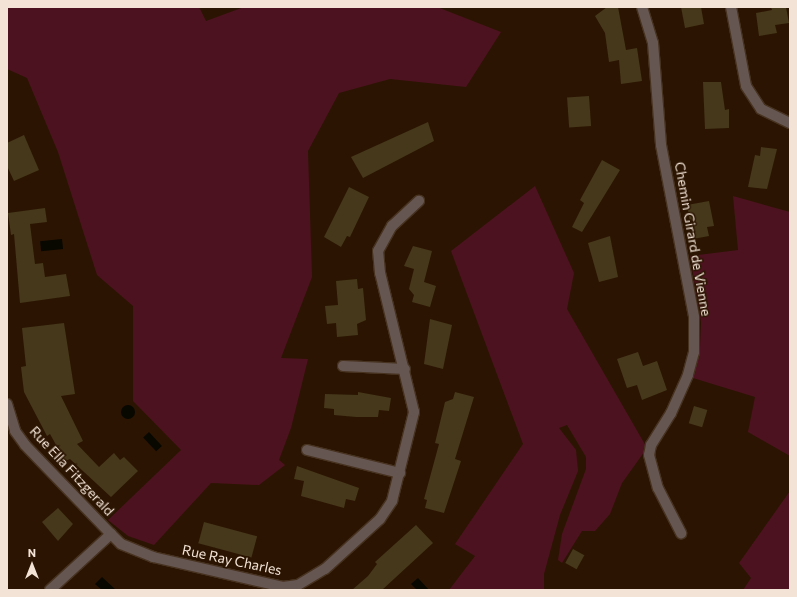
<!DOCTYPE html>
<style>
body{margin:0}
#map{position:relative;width:797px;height:597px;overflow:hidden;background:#2b1502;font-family:Commissioner,sans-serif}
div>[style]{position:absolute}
.green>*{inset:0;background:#4d121f}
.water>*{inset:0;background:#080700;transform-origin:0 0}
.round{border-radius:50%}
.building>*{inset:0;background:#46381b;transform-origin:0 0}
.roads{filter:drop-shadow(1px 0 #473220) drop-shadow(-1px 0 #473220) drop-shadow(0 1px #473220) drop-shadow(0 -1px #473220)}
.minor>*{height:10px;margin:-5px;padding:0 5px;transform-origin:5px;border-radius:5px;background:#665652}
span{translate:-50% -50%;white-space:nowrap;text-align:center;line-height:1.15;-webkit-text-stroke:3px #2b1502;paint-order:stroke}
.street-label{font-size:14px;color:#f3e3d6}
.frame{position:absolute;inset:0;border:8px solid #f3e3d6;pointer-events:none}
.north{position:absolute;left:12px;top:545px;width:40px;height:40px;-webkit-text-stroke:3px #2b1502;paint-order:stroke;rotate:0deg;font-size:11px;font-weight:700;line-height:16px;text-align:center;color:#f3e3d6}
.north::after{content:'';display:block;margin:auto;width:14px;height:18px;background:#f3e3d6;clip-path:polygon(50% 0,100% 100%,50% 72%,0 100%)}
</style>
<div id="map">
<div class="green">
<i style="clip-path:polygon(7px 7px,199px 7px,206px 21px,244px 7px,437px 7px,501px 32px,466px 87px,390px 79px,339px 93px,308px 151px,312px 277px,281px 358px,308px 359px,291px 428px,279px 460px,285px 465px,259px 485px,211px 483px,154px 545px,128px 536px,108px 520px,181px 450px,133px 401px,133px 306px,97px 275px,58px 152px,27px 78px,7px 69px)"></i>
<i style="clip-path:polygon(535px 186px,574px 273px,567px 309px,647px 448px,622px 483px,610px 514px,595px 531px,582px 531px,562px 563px,558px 560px,562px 534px,586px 469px,586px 457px,567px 425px,559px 428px,576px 450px,578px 471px,560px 515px,544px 574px,544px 590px,449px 590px,475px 556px,455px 544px,523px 444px,451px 251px)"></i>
<i style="clip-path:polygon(733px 196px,790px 212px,790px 456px,748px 432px,755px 397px,693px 378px,700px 347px,701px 322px,690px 256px,738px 250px)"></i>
<i style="clip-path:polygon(790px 491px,790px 590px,743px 590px,751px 578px,739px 563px)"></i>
</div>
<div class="water">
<i style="left:62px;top:239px;width:10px;height:22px;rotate:84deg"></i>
<i class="round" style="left:121px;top:405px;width:14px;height:14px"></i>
<i style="left:149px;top:432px;width:19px;height:8px;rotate:47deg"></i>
<i style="clip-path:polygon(102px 577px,116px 590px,102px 590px,95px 584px)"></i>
<i style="clip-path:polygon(418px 578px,429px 590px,417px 590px,411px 584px)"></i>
</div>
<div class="building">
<i style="clip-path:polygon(607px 7px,618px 7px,626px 50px,637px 48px,642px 81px,621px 84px,619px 60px,609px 62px,605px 33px,595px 16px)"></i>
<i style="clip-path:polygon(681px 7px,701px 7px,704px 24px,685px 28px)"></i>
<i style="clip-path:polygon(771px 7px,786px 7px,789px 23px,775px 25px,777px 33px,759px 36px,756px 13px,772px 10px)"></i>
<i style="clip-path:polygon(703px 82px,721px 82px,725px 110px,729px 109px,729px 128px,705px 129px)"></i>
<i style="left:589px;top:96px;width:30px;height:22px;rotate:86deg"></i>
<i style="clip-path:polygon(428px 122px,434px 141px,363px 178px,351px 157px)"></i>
<i style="clip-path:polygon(24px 135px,39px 170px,14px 181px,7px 166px,7px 143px)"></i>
<i style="clip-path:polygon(761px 147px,777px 149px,767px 189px,748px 187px,755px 155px,760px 156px)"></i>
<i style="clip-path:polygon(602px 160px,620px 170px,582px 232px,572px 227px,584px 203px,580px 200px)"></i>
<i style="clip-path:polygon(349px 187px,369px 197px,350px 237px,347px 236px,341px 247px,324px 237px)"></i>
<i style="clip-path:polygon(709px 201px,714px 226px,707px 227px,709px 236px,693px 239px,687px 205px)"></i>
<i style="clip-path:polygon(45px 208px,47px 222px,30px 224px,35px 264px,43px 263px,45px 277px,66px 274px,70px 296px,20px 303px,14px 234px,11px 235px,8px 213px)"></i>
<i style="clip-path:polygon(610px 236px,618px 277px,599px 282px,588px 243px)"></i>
<i style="clip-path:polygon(413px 246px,432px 251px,424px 282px,436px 286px,430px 307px,412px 302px,414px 295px,409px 289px,414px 269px,404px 266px)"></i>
<i style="clip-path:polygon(357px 279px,358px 289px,363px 288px,366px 320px,357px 324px,358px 335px,337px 337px,336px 323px,327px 324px,325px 306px,338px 305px,336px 281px)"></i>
<i style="clip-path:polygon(430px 319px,452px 325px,443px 369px,424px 364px)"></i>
<i style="clip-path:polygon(64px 323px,75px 394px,61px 396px,83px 441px,77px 444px,99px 467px,114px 453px,120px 460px,124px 457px,138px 471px,111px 497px,70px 459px,65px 461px,50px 434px,47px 436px,24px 392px,21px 367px,26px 366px,22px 328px)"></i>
<i style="clip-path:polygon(638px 352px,643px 366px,657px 361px,667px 390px,642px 400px,637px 385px,627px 388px,617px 359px)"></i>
<i style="clip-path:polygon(358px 392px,391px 398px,389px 411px,379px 410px,378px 417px,356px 417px,334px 415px,334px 409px,324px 408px,325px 394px,358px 395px)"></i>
<i style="clip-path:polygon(455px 392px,474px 397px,455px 459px,461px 461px,444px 513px,425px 508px,427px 500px,424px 499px,439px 444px,435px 443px,445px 402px,453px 399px)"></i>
<i style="left:694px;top:406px;width:14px;height:18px;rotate:17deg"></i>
<i style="clip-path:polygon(297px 466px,359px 488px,355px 501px,346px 499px,344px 508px,301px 496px,304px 481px,294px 479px)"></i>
<i style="clip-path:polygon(58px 508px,73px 524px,58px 541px,42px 522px)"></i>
<i style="left:204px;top:522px;width:55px;height:22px;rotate:15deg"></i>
<i style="clip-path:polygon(416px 525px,433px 543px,382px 590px,352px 590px,368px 576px,377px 564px,375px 562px)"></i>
<i style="left:573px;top:549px;width:13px;height:16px;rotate:29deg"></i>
</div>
<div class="roads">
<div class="minor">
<i style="left:642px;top:7px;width:38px;rotate:73deg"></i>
<i style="left:653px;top:43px;width:102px;rotate:85.5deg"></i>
<i style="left:661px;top:145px;width:175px;rotate:79.1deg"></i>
<i style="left:694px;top:317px;width:35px;rotate:90deg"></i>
<i style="left:694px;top:352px;width:24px;rotate:105deg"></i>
<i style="left:688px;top:375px;width:42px;rotate:114.1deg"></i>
<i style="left:671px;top:413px;width:38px;rotate:122deg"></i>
<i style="left:651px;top:445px;width:10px;rotate:101deg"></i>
<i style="left:649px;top:455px;width:34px;rotate:75deg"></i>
<i style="left:658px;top:488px;width:51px;rotate:62.9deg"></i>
<i style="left:731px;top:7px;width:80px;rotate:79.2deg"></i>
<i style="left:746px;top:86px;width:27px;rotate:57deg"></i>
<i style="left:761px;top:109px;width:32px;rotate:26deg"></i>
<i style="left:343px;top:366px;width:62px;rotate:2.8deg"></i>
<i style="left:7px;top:404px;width:28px;rotate:73deg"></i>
<i style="left:15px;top:431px;width:17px;rotate:54deg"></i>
<i style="left:25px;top:445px;width:124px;rotate:46deg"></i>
<i style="left:307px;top:450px;width:96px;rotate:13.9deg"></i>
<i style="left:50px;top:590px;width:83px;rotate:-42.6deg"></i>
<i style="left:111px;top:534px;width:14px;rotate:45deg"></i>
<i style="left:121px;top:544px;width:35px;rotate:22deg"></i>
<i style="left:153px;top:557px;width:133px;rotate:13deg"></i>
<i style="left:283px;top:587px;width:15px;rotate:-8deg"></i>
<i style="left:298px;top:585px;width:31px;rotate:-31deg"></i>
<i style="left:325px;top:569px;width:74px;rotate:-42.3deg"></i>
<i style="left:380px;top:519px;width:22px;rotate:-56deg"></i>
<i style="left:392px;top:501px;width:92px;rotate:-76.1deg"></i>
<i style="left:414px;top:412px;width:143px;rotate:-103.7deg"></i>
<i style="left:380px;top:273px;width:22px;rotate:-95deg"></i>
<i style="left:378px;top:251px;width:29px;rotate:-61deg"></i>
<i style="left:392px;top:226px;width:37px;rotate:-43deg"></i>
</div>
</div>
<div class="street-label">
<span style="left:693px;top:239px;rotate:80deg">Chemin Girard de Vienne</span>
<span style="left:72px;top:471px;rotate:47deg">Rue Ella Fitzgerald</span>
<span style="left:232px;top:560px;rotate:12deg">Rue Ray Charles</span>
</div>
<div class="frame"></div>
<div class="north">N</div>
</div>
